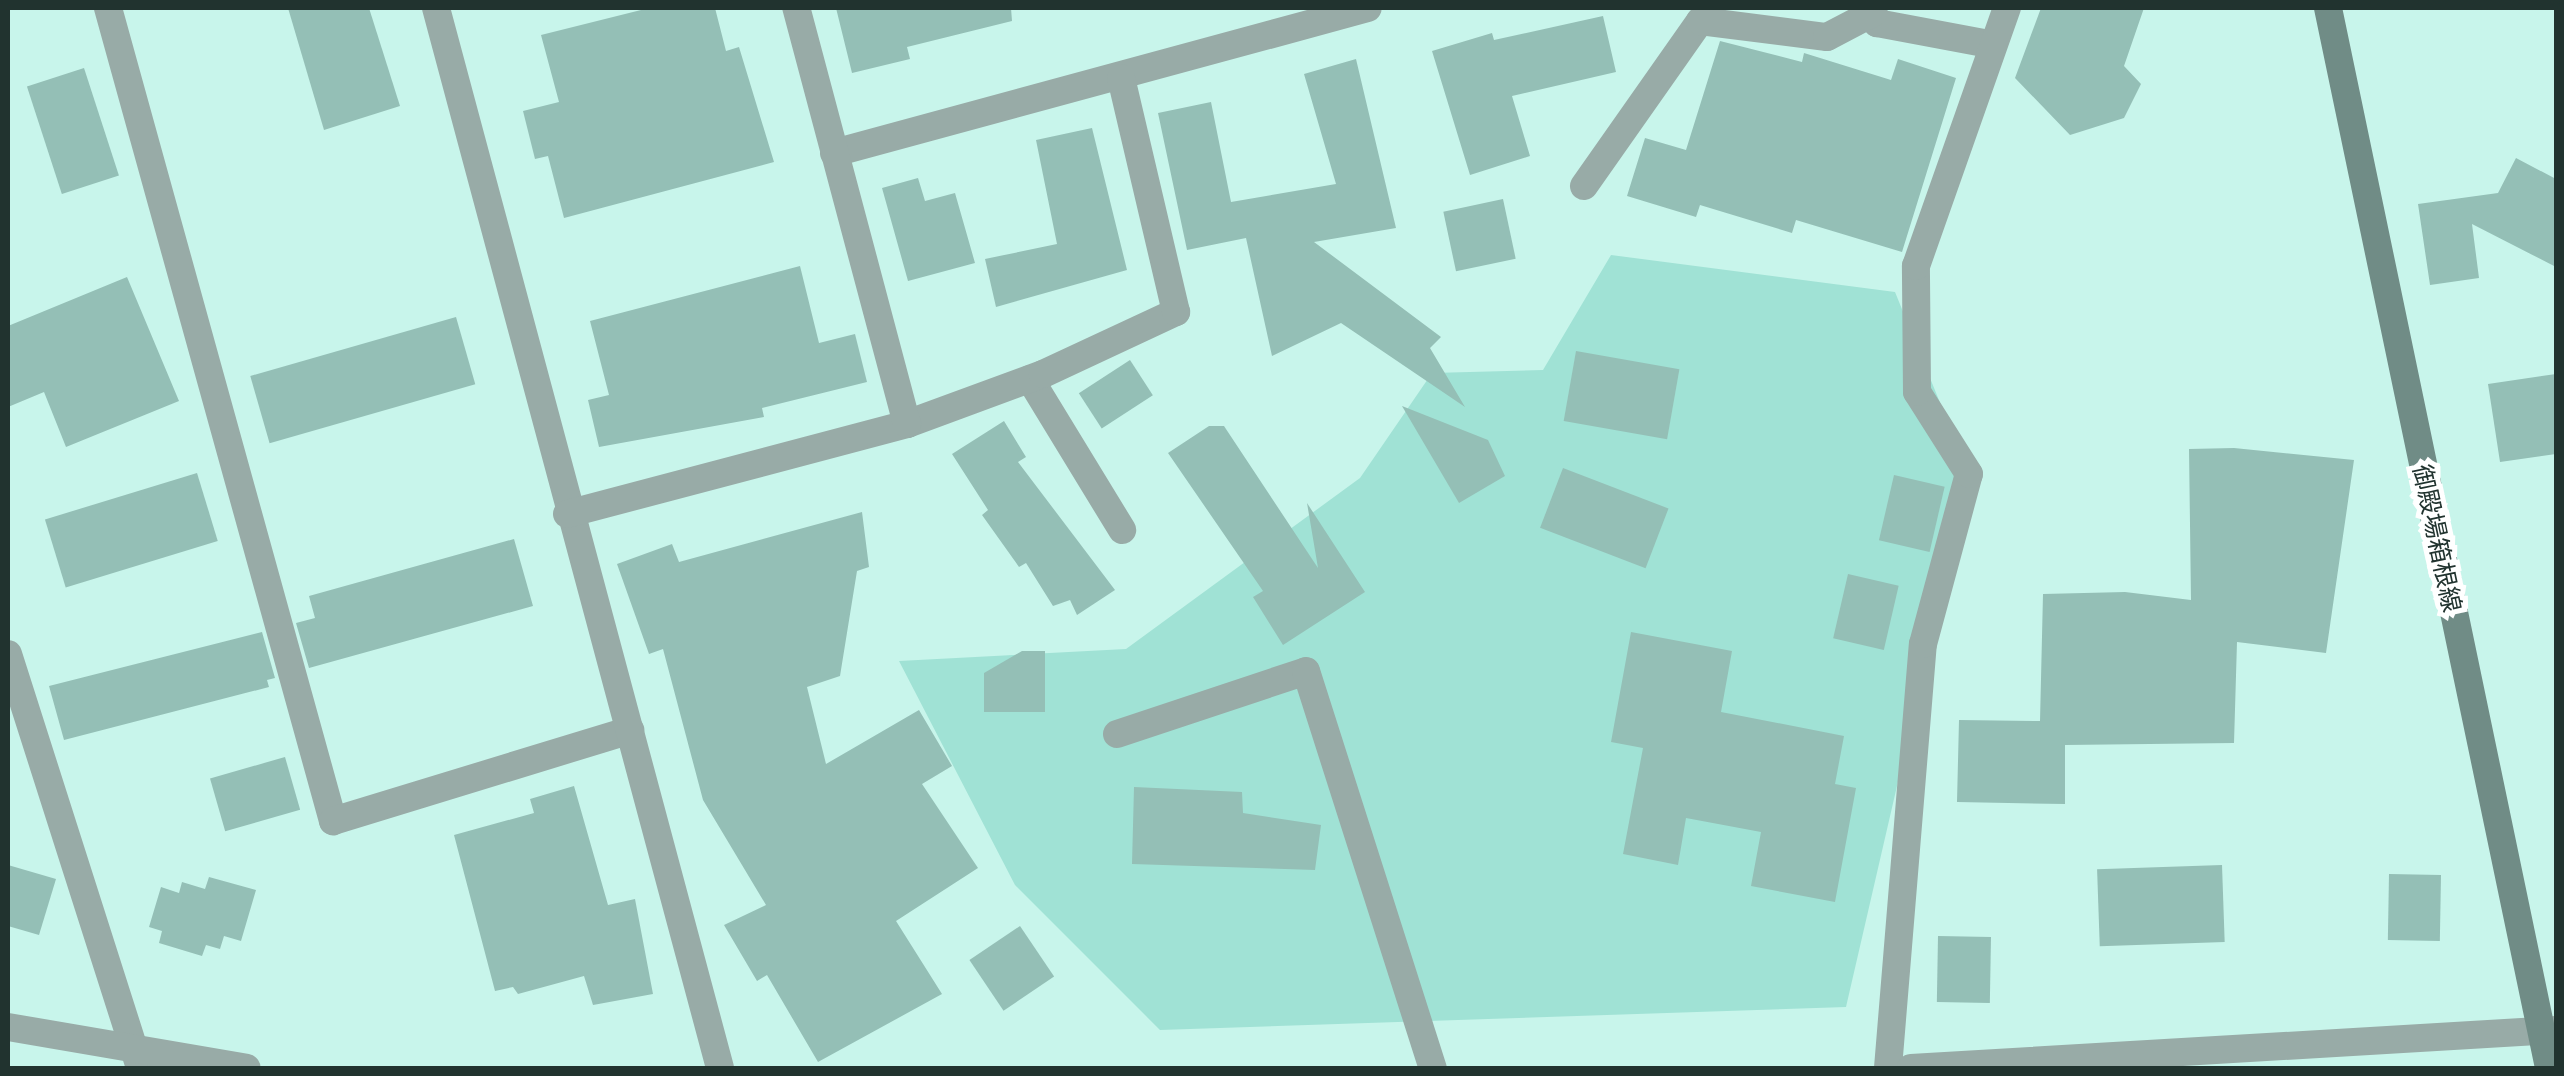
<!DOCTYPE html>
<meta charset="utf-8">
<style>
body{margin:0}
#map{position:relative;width:2564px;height:1076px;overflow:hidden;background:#c8f5eb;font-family:Barlow,"Noto Sans JP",sans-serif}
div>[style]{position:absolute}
.green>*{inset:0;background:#a0e2d5}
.building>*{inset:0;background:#94bfb6;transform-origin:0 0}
.minor>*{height:28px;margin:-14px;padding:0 14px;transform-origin:14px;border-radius:14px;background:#98aba7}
.tertiary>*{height:28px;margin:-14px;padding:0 14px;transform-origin:14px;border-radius:14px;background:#98aba7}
.secondary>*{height:28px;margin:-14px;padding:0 14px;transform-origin:14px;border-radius:14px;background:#708c86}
span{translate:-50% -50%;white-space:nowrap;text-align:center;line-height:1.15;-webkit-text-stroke:10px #fff;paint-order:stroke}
.street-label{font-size:25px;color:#21332f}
.frame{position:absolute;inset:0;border:10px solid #21332f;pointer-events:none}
</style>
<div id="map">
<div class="green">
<i style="clip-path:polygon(1611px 255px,1895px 292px,1969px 474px,1846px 1007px,1160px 1030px,1015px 885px,899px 661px,1126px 649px,1360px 478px,1432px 373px,1543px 370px)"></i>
</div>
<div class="building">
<i style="clip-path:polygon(288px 8px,369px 8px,400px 106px,324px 130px)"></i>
<i style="clip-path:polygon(649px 8px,715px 8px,726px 51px,739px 47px,774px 162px,564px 218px,548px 156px,535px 159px,523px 111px,559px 102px,541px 35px)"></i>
<i style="clip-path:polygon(836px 8px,1011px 8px,1012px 21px,907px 47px,910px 59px,852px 73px)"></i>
<i style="clip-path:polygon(2041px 8px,2144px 8px,2124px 66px,2141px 84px,2124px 118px,2070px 135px,2015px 78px)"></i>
<i style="clip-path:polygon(1603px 16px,1616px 72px,1512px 96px,1530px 156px,1470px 175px,1432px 51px,1492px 33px,1494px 40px)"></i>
<i style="clip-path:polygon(1720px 41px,1802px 62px,1804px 53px,1891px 80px,1898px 59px,1956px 78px,1902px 252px,1796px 220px,1792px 233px,1700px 205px,1696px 217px,1627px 196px,1645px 138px,1686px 150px)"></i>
<i style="clip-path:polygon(1356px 59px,1396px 228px,1314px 242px,1441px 337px,1430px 348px,1465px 407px,1341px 323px,1272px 356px,1246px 238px,1187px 250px,1158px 113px,1211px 102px,1231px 202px,1336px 184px,1304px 74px)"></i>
<i style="left:84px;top:68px;width:113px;height:60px;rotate:72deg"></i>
<i style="clip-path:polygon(1092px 128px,1127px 270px,996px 307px,985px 259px,1057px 244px,1036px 140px)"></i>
<i style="clip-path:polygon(2516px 158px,2556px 179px,2556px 267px,2472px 224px,2479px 278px,2430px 285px,2418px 204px,2498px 193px)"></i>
<i style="clip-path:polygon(918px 178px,925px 201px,955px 193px,975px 263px,908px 281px,882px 188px)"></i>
<i style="left:1503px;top:199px;width:61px;height:61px;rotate:78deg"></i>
<i style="clip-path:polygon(800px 266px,819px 343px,855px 334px,867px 382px,762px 408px,764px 417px,599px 447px,588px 400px,609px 395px,590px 321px)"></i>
<i style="clip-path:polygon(127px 277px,179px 401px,66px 447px,44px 392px,8px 407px,8px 326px)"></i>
<i style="left:456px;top:317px;width:70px;height:214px;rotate:74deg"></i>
<i style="left:1576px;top:351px;width:105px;height:71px;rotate:10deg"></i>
<i style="left:1130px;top:360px;width:42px;height:61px;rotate:57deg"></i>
<i style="clip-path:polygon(2556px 374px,2556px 454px,2500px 462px,2488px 384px)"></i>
<i style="clip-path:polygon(1402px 406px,1488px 440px,1505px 476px,1459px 503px)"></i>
<i style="clip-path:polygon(1004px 421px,1026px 457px,1018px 462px,1115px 590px,1077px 615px,1070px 600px,1053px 606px,1026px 563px,1019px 567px,982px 515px,988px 510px,952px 454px)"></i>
<i style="clip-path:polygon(1209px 426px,1224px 426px,1318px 568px,1307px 503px,1365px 592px,1283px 645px,1253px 597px,1263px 591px,1168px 453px)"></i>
<i style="clip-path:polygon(2234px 448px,2354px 460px,2326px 653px,2237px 642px,2234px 743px,2065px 745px,2065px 804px,1957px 802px,1959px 720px,2040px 721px,2043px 594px,2125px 592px,2191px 600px,2189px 449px)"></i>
<i style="left:1563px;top:468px;width:113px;height:64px;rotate:21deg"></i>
<i style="left:197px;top:473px;width:71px;height:159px;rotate:73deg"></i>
<i style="left:1894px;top:475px;width:52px;height:67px;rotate:13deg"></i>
<i style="clip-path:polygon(862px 512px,869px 567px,857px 571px,840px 676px,807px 687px,826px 764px,919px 710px,952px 766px,922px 784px,978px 868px,896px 921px,942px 994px,818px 1062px,767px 975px,757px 981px,724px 925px,766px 905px,703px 800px,663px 649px,649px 654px,617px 564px,672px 544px,679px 562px)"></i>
<i style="clip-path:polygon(514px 539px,533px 606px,309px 668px,296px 623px,315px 618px,309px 596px)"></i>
<i style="left:1848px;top:574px;width:52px;height:66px;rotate:13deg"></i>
<i style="clip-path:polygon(262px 632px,275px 678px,267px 680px,269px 687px,64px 740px,49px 686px)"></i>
<i style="clip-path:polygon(1631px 632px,1732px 651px,1721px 712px,1844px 736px,1835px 784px,1856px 788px,1835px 902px,1751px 886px,1761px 832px,1686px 818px,1678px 865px,1623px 854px,1643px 748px,1611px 742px)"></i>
<i style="clip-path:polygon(1022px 651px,1045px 651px,1045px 712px,984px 712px,984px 673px)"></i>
<i style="left:285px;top:757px;width:55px;height:78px;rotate:74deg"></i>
<i style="clip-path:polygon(574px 786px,608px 905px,635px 899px,653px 994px,593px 1005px,584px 976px,518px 994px,513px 987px,495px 991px,454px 835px,534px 813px,530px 799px)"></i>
<i style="clip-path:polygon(1134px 787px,1242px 792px,1243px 813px,1321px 825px,1315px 870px,1132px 864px)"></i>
<i style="clip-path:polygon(8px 865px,56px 879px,39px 935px,8px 926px)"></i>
<i style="left:2222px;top:865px;width:77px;height:125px;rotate:88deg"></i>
<i style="left:2389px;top:874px;width:52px;height:66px;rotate:1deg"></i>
<i style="clip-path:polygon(209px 877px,256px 890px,241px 941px,224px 936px,220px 949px,206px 945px,202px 956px,159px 943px,162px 931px,149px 927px,161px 887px,179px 893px,182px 882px,205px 889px)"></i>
<i style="left:1020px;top:926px;width:61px;height:61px;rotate:56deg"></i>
<i style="left:1938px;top:936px;width:53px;height:66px;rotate:1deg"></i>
</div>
<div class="minor">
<i style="left:108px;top:8px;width:844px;rotate:74.53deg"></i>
<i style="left:333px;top:821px;width:311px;rotate:-17deg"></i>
<i style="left:436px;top:8px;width:1097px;rotate:75deg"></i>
<i style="left:1872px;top:8px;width:16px;rotate:72deg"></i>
<i style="left:1877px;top:23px;width:114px;rotate:10.6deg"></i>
<i style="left:834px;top:153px;width:553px;rotate:-15.19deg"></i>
<i style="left:1584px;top:186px;width:202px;rotate:-54.9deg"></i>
<i style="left:1700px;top:21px;width:128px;rotate:7.2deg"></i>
<i style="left:1827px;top:37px;width:52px;rotate:-27.6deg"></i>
<i style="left:1030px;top:379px;width:177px;rotate:58.6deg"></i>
<i style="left:907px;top:424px;width:145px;rotate:-20.2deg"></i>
<i style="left:1043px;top:374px;width:147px;rotate:-25deg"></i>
<i style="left:1176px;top:312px;width:240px;rotate:-103.2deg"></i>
<i style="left:567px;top:514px;width:352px;rotate:-14.8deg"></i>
<i style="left:907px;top:424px;width:431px;rotate:-104.9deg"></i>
<i style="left:8px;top:654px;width:435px;rotate:72.3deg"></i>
<i style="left:1117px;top:734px;width:199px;rotate:-18.4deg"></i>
<i style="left:1306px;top:671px;width:417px;rotate:72.3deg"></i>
<i style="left:1888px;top:1068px;width:425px;rotate:-85.3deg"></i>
<i style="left:1923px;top:644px;width:176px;rotate:-74.9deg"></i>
<i style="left:1969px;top:474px;width:97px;rotate:-122.4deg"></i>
<i style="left:1917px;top:392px;width:126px;rotate:-90.5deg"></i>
<i style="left:1916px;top:266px;width:274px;rotate:-70.6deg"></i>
</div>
<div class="tertiary">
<i style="left:8px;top:1027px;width:242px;rotate:9.7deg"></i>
<i style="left:1911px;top:1068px;width:646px;rotate:-3.37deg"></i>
</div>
<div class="secondary">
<i style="left:2328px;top:8px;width:1083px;rotate:78.22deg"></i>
</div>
<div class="street-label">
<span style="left:2438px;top:538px;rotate:78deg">御殿場箱根線</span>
</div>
<div class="frame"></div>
</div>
